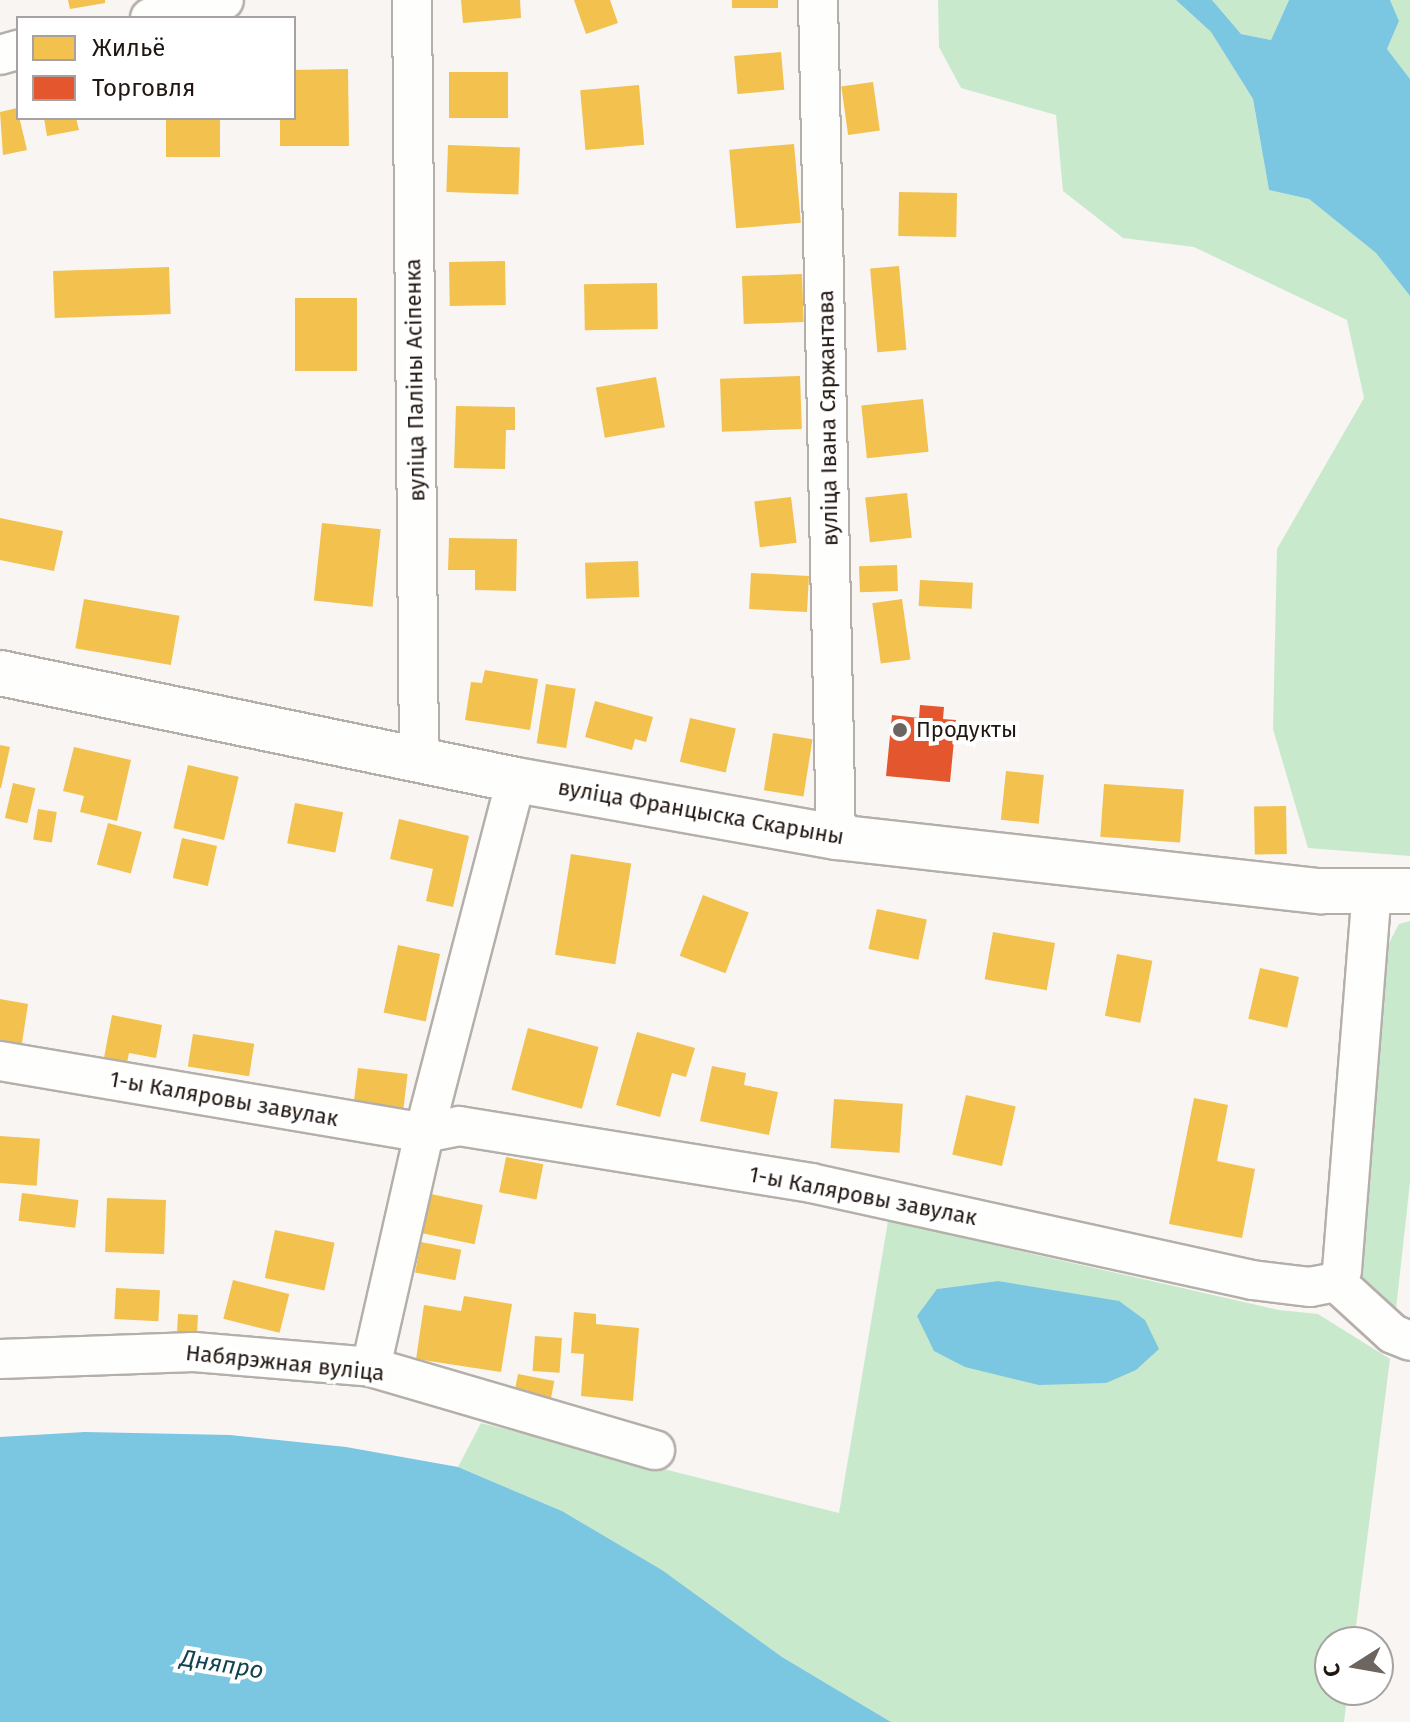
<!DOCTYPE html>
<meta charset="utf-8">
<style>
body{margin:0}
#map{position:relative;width:1410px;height:1722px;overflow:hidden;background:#f8f5f3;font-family:"Fira Sans",sans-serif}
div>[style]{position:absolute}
.green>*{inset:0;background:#c9e9cc}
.water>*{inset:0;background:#7bc6e0}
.homes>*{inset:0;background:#f2c14e;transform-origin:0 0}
.shops>*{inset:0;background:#e4572e}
.roads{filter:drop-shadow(2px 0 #b5afaa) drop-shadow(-2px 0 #b5afaa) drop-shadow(0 2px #b5afaa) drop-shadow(0 -2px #b5afaa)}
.minor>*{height:38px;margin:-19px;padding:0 19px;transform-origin:19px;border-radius:19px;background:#fefefd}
.major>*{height:44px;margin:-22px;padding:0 22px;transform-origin:22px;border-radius:22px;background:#fefefd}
.dots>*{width:22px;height:22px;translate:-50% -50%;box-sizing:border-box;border:4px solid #fff;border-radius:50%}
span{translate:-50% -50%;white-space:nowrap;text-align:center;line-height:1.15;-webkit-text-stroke:8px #fff;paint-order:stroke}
.street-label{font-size:22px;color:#221710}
.poi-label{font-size:22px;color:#221710}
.left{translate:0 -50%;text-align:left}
.water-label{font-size:24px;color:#134252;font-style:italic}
.legend{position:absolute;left:16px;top:16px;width:280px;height:104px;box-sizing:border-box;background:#fff;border:2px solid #a7a29f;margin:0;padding:10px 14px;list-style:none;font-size:24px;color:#221710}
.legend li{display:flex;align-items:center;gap:16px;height:40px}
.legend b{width:40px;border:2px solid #a7a29f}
.north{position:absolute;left:1314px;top:1626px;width:80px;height:80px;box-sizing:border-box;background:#fff;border:2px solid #a7a29f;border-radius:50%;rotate:259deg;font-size:22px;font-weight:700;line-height:32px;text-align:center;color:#221710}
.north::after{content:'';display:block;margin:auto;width:28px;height:36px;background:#6d655f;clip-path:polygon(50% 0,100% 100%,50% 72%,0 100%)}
</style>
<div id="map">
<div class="green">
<i style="clip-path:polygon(938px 0,1176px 0,1211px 32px,1253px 99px,1269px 190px,1309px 199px,1376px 253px,1410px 296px,1410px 856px,1308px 848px,1273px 729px,1277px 549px,1364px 398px,1347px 320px,1194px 247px,1123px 238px,1063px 191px,1056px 115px,961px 88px,939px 47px)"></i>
<i style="clip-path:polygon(1212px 0,1289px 0,1271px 40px,1241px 34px)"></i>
<i style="clip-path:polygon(1390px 0,1410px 0,1410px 79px,1387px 49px,1399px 21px)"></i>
<i style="clip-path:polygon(1410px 921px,1410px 1182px,1396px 1309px,1362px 1285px,1389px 943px,1399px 924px)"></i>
<i style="clip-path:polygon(evenodd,888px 1221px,1279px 1310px,1318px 1314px,1390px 1359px,1354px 1642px,1330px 1642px,1330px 1690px,1348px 1690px,1344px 1722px,891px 1722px,782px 1657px,662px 1570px,562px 1511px,458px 1467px,481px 1423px,839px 1513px,888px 1221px,998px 1281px,1036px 1288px,937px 1289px,998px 1281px)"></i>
</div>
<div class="water">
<i style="clip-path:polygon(1176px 0,1212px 0,1241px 34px,1271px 40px,1289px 0,1390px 0,1399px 21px,1387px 49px,1410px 79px,1410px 296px,1376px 253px,1309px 199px,1269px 190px,1253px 99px,1211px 32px)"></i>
<i style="clip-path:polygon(998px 1281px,1119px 1301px,1145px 1320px,1159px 1349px,1136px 1370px,1106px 1383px,1039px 1385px,965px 1367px,934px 1351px,917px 1316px,937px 1289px)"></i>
<i style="clip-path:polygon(85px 1432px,230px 1435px,346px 1447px,458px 1467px,562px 1511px,662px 1570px,782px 1657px,891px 1722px,0 1722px,0 1437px)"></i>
</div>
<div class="homes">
<i style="clip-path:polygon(68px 0,105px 0,105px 3px,70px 9px)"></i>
<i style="clip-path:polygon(461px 0,520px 0,521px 18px,463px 23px)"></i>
<i style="clip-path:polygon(574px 0,610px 0,618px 23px,586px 34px)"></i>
<i style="left:732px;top:0;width:46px;height:8px"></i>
<i style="left:781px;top:52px;width:38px;height:47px;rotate:85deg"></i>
<i style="clip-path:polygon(348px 69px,349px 146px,280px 146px,280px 118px,294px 118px,294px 70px)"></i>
<i style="left:449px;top:72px;width:59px;height:46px"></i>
<i style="left:873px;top:82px;width:49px;height:32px;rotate:82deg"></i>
<i style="left:639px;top:85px;width:60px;height:59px;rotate:85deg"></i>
<i style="clip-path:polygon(17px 108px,27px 150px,3px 155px,0 112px)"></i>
<i style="clip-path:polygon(44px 118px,76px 118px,79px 130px,47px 136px)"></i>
<i style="left:166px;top:118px;width:54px;height:39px"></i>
<i style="left:794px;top:144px;width:79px;height:65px;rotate:85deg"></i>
<i style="left:448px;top:145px;width:72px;height:47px;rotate:2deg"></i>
<i style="left:899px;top:192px;width:58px;height:44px;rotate:1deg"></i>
<i style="left:505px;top:261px;width:44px;height:56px;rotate:89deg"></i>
<i style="left:899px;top:266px;width:84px;height:29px;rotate:85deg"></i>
<i style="left:169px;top:267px;width:47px;height:116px;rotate:88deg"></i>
<i style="left:802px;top:274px;width:48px;height:60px;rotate:88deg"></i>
<i style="left:657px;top:283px;width:46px;height:73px;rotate:89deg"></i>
<i style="left:295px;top:298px;width:62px;height:73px"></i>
<i style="left:800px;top:376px;width:53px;height:80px;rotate:88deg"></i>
<i style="left:656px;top:377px;width:51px;height:61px;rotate:80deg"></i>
<i style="left:923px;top:399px;width:53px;height:62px;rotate:84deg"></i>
<i style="clip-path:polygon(456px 406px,515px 407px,515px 430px,506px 430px,505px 469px,454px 468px)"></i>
<i style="left:907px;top:493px;width:45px;height:42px;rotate:84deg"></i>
<i style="left:791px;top:497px;width:46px;height:37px;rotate:83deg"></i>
<i style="clip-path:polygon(0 518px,63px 531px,54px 571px,0 560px)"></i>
<i style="left:322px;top:523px;width:59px;height:78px;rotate:6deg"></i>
<i style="clip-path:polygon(449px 538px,517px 539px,516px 591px,475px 590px,475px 570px,448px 570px)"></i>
<i style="left:638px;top:561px;width:36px;height:53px;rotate:88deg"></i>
<i style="left:897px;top:565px;width:26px;height:38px;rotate:88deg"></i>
<i style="left:751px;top:573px;width:58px;height:36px;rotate:3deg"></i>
<i style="left:920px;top:580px;width:53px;height:26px;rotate:3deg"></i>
<i style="left:84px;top:599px;width:97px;height:50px;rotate:10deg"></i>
<i style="left:902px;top:599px;width:61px;height:30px;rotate:82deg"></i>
<i style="clip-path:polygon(485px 670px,538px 679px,530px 730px,465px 720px,471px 682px,482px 683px)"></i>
<i style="left:546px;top:684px;width:30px;height:60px;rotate:9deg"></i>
<i style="clip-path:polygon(595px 701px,653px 717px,646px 742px,635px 739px,632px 750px,585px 737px)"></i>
<i style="left:690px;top:718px;width:47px;height:45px;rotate:13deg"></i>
<i style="left:773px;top:733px;width:40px;height:58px;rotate:9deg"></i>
<i style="clip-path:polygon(0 745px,10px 747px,1px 788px,0 788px)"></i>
<i style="clip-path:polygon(74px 747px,131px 760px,117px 821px,80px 812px,84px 796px,63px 791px)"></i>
<i style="left:188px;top:765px;width:52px;height:65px;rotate:13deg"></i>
<i style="left:1006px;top:771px;width:38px;height:49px;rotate:6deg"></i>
<i style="left:13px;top:783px;width:23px;height:36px;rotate:13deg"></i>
<i style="left:1104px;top:784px;width:80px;height:53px;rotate:4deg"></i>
<i style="left:295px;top:803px;width:49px;height:41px;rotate:11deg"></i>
<i style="left:1286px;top:806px;width:48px;height:32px;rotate:89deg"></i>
<i style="left:38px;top:809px;width:19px;height:31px;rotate:9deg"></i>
<i style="clip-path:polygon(399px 819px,469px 836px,453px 907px,426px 901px,433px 869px,390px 859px)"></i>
<i style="left:108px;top:823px;width:35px;height:43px;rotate:15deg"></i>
<i style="left:182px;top:838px;width:36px;height:41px;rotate:13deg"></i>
<i style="left:571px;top:854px;width:61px;height:102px;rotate:9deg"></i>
<i style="left:703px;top:895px;width:49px;height:65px;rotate:21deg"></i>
<i style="left:877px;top:909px;width:51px;height:41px;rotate:12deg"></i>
<i style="left:993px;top:932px;width:63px;height:48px;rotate:10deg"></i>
<i style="left:398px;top:945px;width:43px;height:69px;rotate:12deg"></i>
<i style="left:1117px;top:954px;width:36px;height:63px;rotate:11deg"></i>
<i style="left:1260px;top:968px;width:40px;height:52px;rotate:13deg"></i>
<i style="clip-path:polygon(0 999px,28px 1004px,20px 1056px,0 1052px)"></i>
<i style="clip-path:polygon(112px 1015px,162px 1025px,156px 1058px,129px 1053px,124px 1078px,101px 1074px)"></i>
<i style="left:528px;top:1028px;width:73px;height:64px;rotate:15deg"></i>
<i style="clip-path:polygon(637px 1032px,695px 1048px,686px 1077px,672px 1073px,660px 1117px,616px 1105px)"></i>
<i style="left:193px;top:1034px;width:62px;height:33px;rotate:9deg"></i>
<i style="clip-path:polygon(712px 1066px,746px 1073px,744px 1085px,778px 1092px,769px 1135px,700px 1121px)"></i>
<i style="left:358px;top:1068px;width:50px;height:44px;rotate:7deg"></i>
<i style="left:966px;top:1095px;width:51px;height:61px;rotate:13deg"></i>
<i style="clip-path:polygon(1194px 1098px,1228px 1105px,1217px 1161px,1255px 1169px,1242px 1238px,1169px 1224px)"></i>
<i style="left:834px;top:1099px;width:69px;height:49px;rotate:4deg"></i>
<i style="left:0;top:1136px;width:40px;height:47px;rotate:4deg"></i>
<i style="left:506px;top:1157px;width:38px;height:36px;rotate:11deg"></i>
<i style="left:22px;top:1193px;width:57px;height:28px;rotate:7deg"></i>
<i style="left:431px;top:1194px;width:53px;height:40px;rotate:12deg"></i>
<i style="left:107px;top:1198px;width:59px;height:54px;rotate:2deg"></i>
<i style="left:275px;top:1230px;width:61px;height:49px;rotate:12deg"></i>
<i style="left:421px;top:1242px;width:41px;height:31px;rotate:11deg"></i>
<i style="left:233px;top:1280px;width:58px;height:40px;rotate:14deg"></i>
<i style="left:116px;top:1288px;width:44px;height:31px;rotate:3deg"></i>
<i style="clip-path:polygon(464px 1296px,512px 1304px,501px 1372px,416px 1359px,424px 1305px,461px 1311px)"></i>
<i style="clip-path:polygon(574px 1312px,596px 1314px,596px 1324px,639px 1328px,633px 1401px,581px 1396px,584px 1354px,571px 1353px)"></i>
<i style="left:178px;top:1314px;width:20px;height:30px;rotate:3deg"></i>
<i style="left:535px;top:1336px;width:27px;height:35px;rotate:4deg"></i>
<i style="left:518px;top:1374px;width:37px;height:28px;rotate:11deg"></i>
</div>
<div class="shops">
<i style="clip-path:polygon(920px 705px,944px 707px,943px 719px,956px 720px,950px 782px,886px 776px,892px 715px,919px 718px)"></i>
</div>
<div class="roads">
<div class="minor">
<i style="left:412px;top:0;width:760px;rotate:89.47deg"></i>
<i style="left:818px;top:0;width:837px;rotate:88.77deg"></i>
<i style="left:150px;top:18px;width:76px;rotate:-13.7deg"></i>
<i style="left:0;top:55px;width:19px;rotate:-16deg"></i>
<i style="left:0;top:1061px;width:430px;rotate:9.6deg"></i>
<i style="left:424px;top:1133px;width:36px;rotate:-11deg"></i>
<i style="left:459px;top:1126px;width:357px;rotate:9.2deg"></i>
<i style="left:811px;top:1183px;width:452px;rotate:12.4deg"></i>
<i style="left:1252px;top:1280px;width:58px;rotate:6.9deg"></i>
<i style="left:1310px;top:1287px;width:26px;rotate:-11deg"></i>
<i style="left:1336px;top:1282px;width:13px;rotate:-63deg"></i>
<i style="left:1342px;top:1270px;width:379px;rotate:-85.5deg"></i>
<i style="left:1336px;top:1282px;width:77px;rotate:42.4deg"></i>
<i style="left:1393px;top:1334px;width:18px;rotate:22deg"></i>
<i style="left:0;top:1359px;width:194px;rotate:-2.1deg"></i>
<i style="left:194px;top:1352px;width:178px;rotate:4.8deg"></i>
<i style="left:371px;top:1367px;width:296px;rotate:16.3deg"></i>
<i style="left:371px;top:1367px;width:240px;rotate:-77.2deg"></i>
<i style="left:424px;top:1133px;width:365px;rotate:-75.4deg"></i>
</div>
<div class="major">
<i style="left:0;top:673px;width:527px;rotate:11.72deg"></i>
<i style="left:516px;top:780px;width:325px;rotate:10.1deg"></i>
<i style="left:836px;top:837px;width:488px;rotate:6.4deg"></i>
<i style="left:1321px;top:891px;width:89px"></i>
</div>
</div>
<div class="dots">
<i style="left:900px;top:730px;background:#6d655f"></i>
</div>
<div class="street-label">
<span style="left:415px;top:380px;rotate:-91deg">вуліца Паліны Асіпенка</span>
<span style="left:828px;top:418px;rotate:-91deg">вуліца Івана Сяржантава</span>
<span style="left:701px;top:812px;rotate:10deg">вуліца Францыска Скарыны</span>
<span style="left:224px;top:1099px;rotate:10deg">1-ы Каляровы завулак</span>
<span style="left:863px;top:1196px;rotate:11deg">1-ы Каляровы завулак</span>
<span style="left:285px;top:1363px;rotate:6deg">Набярэжная вуліца</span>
</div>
<div class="poi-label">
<span class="left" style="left:916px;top:730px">Продукты</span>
</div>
<div class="water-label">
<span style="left:222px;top:1665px;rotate:9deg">Дняпро</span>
</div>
<ul class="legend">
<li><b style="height:22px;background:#f2c14e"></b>Жильё</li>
<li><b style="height:22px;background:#e4572e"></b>Торговля</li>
</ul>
<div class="north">С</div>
</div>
